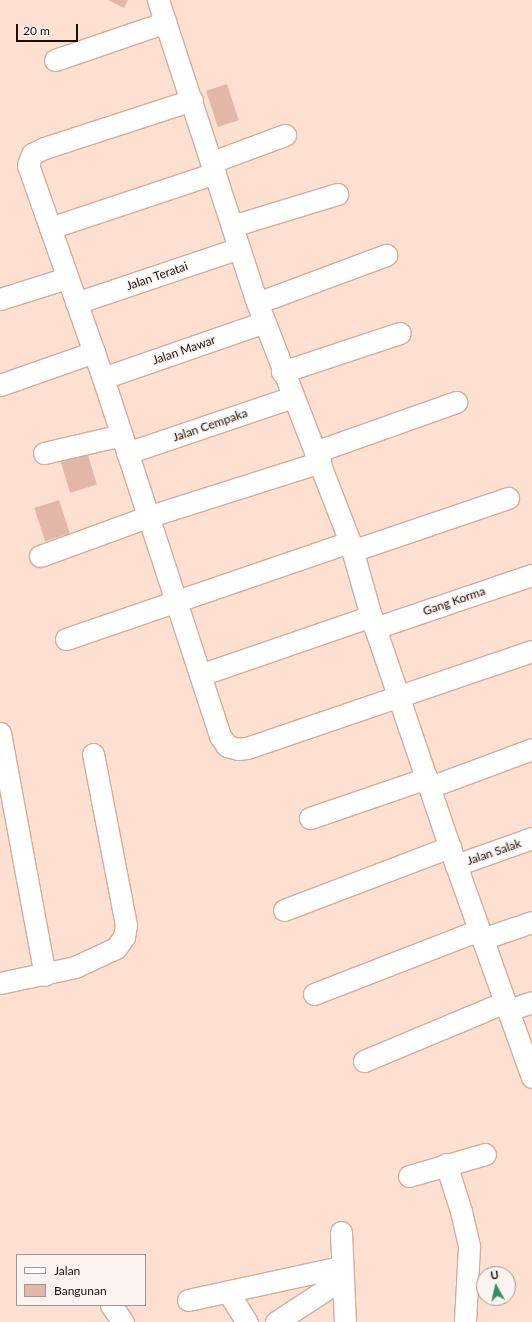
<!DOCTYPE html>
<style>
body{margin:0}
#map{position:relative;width:532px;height:1322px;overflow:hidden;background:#fee0d2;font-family:Lato,sans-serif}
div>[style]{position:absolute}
.building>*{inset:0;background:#e2b7a8;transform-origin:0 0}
.roads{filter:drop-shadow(1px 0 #d1ad9c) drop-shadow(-1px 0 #d1ad9c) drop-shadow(0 1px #d1ad9c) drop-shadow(0 -1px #d1ad9c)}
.street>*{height:21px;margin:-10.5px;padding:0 10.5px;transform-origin:10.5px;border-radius:10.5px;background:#fff}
span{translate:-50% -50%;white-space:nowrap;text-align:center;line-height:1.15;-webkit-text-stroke:3.5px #faf3ef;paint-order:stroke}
.street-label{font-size:12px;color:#1b0f09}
.legend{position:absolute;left:16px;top:1254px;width:130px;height:52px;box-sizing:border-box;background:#faf3ef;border:1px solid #a19893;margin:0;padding:5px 7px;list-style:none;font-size:12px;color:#1b0f09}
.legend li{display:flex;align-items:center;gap:8px;height:20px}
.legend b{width:20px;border:1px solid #a19893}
.north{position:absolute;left:476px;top:1266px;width:40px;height:40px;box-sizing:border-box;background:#faf3ef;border:1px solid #a19893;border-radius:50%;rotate:352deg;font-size:11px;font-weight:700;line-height:16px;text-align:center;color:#1b0f09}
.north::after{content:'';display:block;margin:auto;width:14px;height:18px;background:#338e64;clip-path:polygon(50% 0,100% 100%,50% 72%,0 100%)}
.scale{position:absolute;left:16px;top:24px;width:62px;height:18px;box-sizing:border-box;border:2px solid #1b0f09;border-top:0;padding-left:5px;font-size:12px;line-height:14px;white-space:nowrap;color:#1b0f09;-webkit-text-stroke:3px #faf3ef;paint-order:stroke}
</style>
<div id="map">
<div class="building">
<i style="clip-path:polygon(108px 0,128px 0,124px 8px)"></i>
<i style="left:227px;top:84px;width:38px;height:22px;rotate:72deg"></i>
<i style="left:87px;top:452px;width:34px;height:28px;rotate:73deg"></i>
<i style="left:59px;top:500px;width:35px;height:26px;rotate:72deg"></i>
</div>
<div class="roads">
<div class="street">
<i style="left:158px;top:0;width:312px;rotate:71.9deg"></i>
<i style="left:255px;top:297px;width:263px;rotate:68.8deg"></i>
<i style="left:350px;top:542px;width:77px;rotate:74.2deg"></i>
<i style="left:371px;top:616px;width:263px;rotate:71.2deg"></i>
<i style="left:456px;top:865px;width:225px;rotate:70.3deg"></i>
<i style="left:55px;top:60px;width:117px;rotate:-18.9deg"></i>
<i style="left:192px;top:100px;width:156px;rotate:162deg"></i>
<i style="left:44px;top:148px;width:13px;rotate:153deg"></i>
<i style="left:32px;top:154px;width:12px;rotate:110deg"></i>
<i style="left:28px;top:165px;width:226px;rotate:70.6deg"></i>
<i style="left:103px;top:378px;width:377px;rotate:71.9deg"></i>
<i style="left:220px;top:736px;width:12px;rotate:55deg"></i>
<i style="left:227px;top:746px;width:11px;rotate:15deg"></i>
<i style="left:238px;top:749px;width:9px;rotate:-6deg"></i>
<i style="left:247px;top:748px;width:301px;rotate:-18.8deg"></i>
<i style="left:212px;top:162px;width:78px;rotate:-20.3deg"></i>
<i style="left:232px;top:226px;width:110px;rotate:-16.9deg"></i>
<i style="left:50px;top:228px;width:174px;rotate:-18.4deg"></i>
<i style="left:0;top:299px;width:70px;rotate:-17.4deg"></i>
<i style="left:76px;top:303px;width:172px;rotate:-18.6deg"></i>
<i style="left:257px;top:303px;width:138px;rotate:-20.4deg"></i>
<i style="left:282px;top:372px;width:124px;rotate:-18.3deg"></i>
<i style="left:103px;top:378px;width:171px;rotate:-19.1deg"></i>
<i style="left:0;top:385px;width:100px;rotate:-19.3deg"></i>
<i style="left:315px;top:452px;width:150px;rotate:-19.5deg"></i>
<i style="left:44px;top:453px;width:80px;rotate:-13deg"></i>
<i style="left:127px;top:453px;width:174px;rotate:-18.7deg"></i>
<i style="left:352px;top:551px;width:165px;rotate:-18.8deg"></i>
<i style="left:40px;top:556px;width:114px;rotate:-20deg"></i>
<i style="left:147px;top:517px;width:182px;rotate:-17.6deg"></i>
<i style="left:375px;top:628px;width:166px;rotate:-18.7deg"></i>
<i style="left:66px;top:639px;width:300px;rotate:-18.9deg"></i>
<i style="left:200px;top:675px;width:181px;rotate:-19deg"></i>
<i style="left:0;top:733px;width:246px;rotate:79.5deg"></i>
<i style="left:430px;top:787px;width:109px;rotate:-20.4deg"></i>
<i style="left:310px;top:818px;width:124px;rotate:-18.9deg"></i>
<i style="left:456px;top:865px;width:81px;rotate:-19.6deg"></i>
<i style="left:284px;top:910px;width:178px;rotate:-20.8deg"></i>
<i style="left:482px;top:939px;width:53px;rotate:-18.8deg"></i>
<i style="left:0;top:983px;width:77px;rotate:-12deg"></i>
<i style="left:75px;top:967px;width:45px;rotate:-24.9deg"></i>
<i style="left:116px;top:948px;width:14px;rotate:-54deg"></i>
<i style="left:124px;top:937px;width:12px;rotate:-81deg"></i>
<i style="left:126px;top:925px;width:174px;rotate:-100.9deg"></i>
<i style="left:314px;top:994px;width:177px;rotate:-21.2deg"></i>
<i style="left:508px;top:1010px;width:25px;rotate:-18deg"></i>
<i style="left:364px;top:1061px;width:153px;rotate:-22.7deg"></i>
<i style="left:446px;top:1164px;width:49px;rotate:72.3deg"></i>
<i style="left:461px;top:1211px;width:37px;rotate:77deg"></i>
<i style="left:469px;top:1247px;width:75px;rotate:93.1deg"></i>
<i style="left:409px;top:1176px;width:79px;rotate:-16.1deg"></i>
<i style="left:341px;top:1232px;width:90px;rotate:87.5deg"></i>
<i style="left:228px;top:1292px;width:36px;rotate:58deg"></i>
<i style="left:188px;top:1300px;width:157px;rotate:-12.2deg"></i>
<i style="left:111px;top:1305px;width:21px;rotate:55deg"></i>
<i style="left:276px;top:1322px;width:79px;rotate:-33.1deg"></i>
</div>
</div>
<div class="street-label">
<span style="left:157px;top:276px;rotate:-19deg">Jalan Teratai</span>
<span style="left:184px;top:350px;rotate:-19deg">Jalan Mawar</span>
<span style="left:210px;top:425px;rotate:-19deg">Jalan Cempaka</span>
<span style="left:454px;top:601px;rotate:-19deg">Gang Korma</span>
<span style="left:494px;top:852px;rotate:-19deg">Jalan Salak</span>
</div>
<ul class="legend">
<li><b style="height:5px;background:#fff"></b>Jalan</li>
<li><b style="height:11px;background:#e2b7a8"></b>Bangunan</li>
</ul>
<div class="north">U</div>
<div class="scale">20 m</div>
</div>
